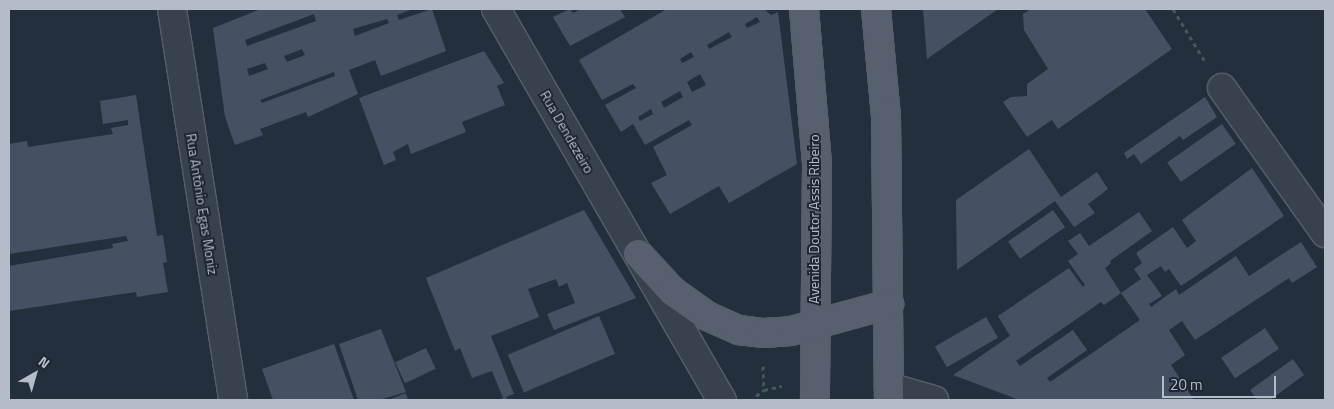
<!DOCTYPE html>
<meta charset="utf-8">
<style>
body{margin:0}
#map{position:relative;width:1334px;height:409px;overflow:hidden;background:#242f3e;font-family:"Titillium Web",sans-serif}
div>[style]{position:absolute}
.building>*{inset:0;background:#455162;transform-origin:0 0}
.path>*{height:3px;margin-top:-1.5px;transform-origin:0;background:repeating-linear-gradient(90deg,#44595c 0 4px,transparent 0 8px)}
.roads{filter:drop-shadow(1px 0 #565f6c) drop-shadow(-1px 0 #565f6c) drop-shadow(0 1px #565f6c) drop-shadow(0 -1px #565f6c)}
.street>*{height:28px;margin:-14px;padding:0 14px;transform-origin:14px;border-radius:14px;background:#38414e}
.primary>*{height:28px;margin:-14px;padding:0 14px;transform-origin:14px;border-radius:14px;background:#56606e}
span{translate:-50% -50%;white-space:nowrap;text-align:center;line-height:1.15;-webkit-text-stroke:4px #1d2633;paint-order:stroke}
.street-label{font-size:14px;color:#b4bcc9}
.frame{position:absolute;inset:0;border:10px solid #b4bcc9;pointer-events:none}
.north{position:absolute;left:10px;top:349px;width:50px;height:50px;-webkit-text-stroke:4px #1d2633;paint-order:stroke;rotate:38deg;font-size:14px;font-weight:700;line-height:20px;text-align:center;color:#b4bcc9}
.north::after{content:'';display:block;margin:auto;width:18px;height:22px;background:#b4bcc9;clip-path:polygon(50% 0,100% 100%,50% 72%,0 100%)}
.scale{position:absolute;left:1162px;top:376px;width:114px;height:22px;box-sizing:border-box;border:2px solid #b4bcc9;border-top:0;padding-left:6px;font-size:15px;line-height:18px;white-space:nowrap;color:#b4bcc9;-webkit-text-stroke:4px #1d2633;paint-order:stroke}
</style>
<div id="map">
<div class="building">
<i style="clip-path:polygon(evenodd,261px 9px,413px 9px,397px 15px,399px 20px,432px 9px,446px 51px,381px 76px,375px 60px,349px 70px,358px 94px,308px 117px,306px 112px,260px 129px,263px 135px,235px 145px,225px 117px,213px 28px,261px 9px,314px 14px,316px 21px,247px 46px,245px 40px,314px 14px,261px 9px,387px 19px,389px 23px,355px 36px,353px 29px,387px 19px,261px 9px,302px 49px,305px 55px,287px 62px,284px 56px,302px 49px,261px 9px,265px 63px,268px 69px,249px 76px,247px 69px,265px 63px,261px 9px,334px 72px,335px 76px,262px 103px,260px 100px,334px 72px)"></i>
<i style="clip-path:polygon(570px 9px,573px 13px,581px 9px,620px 9px,625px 17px,570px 46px,553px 17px)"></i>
<i style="clip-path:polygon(evenodd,667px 9px,764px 9px,771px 15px,778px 12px,797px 164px,729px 203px,719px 186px,670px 214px,651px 183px,667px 175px,653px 147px,692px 125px,689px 120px,645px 145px,633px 124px,621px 132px,605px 105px,636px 88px,633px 84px,602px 100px,579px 60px,667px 9px,757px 17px,760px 22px,747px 28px,745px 24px,757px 17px,667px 9px,729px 32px,732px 37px,709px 49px,707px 45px,729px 32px,667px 9px,691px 52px,694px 57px,682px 63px,680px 59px,691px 52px,667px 9px,700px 74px,706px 85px,692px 92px,687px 82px,700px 74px,667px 9px,680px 91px,683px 97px,664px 108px,661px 102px,680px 91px,667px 9px,651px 109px,653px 114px,640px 121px,638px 117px,651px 109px)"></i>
<i style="clip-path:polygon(923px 9px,998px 9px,927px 59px)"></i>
<i style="clip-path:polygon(1031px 9px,1145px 9px,1172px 49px,1058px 129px,1052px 120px,1027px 137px,1003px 102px,1011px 97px,1027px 96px,1027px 84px,1048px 69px,1024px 30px,1023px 14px)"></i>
<i style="clip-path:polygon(484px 51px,504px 83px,497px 86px,505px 105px,462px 122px,466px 132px,411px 154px,408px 144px,404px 146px,393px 152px,396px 160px,384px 165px,359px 98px)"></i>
<i style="clip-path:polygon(136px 95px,157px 236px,163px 235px,167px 262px,163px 263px,168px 292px,137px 297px,136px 292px,9px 311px,9px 266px,113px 248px,112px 244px,128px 241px,126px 236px,9px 254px,9px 144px,27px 141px,28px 147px,113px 134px,111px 128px,128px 125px,128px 120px,103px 124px,100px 101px)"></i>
<i style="clip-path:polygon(1205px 97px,1217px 117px,1183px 140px,1180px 136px,1141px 164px,1134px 154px,1127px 159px,1124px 153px)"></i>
<i style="left:1222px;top:124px;width:24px;height:67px;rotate:55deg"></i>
<i style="clip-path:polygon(1029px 149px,1061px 197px,1097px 172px,1108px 189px,1088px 204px,1095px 213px,1074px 227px,1055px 201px,957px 270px,956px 200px)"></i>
<i style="clip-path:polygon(1252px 168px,1284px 216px,1181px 286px,1169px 269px,1165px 272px,1161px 266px,1147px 275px,1162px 296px,1149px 304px,1151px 307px,1176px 289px,1179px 295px,1236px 256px,1249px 276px,1301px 242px,1317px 267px,1292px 283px,1289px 278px,1195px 340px,1182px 321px,1169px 330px,1185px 355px,1171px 365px,1194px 400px,1019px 400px,953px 375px,1010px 336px,998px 316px,1069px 268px,1083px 287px,1085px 285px,1068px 261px,1078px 254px,1068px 241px,1080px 233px,1089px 246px,1139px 212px,1152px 231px,1110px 261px,1111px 263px,1105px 268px,1121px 293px,1104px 305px,1101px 302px,1016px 361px,1020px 366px,1073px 330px,1087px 350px,1047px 378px,1050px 382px,1140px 320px,1121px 293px,1141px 279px,1134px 269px,1142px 263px,1136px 253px,1173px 227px,1187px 248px,1196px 241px,1182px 220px)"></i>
<i style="clip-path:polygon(584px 210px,636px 298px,554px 330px,547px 314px,575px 303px,567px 283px,559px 287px,556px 279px,528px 289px,539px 317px,491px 336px,514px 394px,506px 397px,508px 400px,497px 400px,503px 398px,492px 371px,472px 378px,460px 348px,455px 351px,426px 278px)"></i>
<i style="left:1053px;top:210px;width:21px;height:55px;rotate:55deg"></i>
<i style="left:599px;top:316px;width:41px;height:99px;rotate:67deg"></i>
<i style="left:986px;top:317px;width:24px;height:59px;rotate:60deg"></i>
<i style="left:1265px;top:328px;width:25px;height:53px;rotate:56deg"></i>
<i style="clip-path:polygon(381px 329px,406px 392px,379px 400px,358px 400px,339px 344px)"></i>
<i style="clip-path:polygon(334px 344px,354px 400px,273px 400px,262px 369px)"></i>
<i style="left:426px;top:348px;width:23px;height:34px;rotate:65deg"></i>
<i style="clip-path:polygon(1293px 359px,1304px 375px,1270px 400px,1257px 400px,1250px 390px)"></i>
<i style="clip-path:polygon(406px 393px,408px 400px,388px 400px)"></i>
</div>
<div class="path">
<i style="left:1173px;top:9px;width:60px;rotate:58.7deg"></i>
<i style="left:763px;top:366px;width:24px;rotate:88deg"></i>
<i style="left:756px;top:396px;width:10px;rotate:-37deg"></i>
<i style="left:764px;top:390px;width:18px;rotate:-13deg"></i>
</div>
<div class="roads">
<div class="street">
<i style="left:172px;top:9px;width:396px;rotate:81.1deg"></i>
<i style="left:496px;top:9px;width:452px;rotate:60deg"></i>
<i style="left:1222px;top:88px;width:178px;rotate:54.6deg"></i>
<i style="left:889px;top:387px;width:47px;rotate:16.1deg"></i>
</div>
<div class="primary">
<i style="left:804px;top:9px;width:155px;rotate:85.2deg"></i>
<i style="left:817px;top:163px;width:237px;rotate:90.5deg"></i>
<i style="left:876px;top:9px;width:107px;rotate:84.7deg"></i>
<i style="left:886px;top:116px;width:284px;rotate:89.4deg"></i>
<i style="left:638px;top:254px;width:50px;rotate:47.4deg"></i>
<i style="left:672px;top:291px;width:43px;rotate:35.5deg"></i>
<i style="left:707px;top:316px;width:35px;rotate:24deg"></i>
<i style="left:739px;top:330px;width:25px;rotate:7deg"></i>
<i style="left:764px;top:333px;width:27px;rotate:-4deg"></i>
<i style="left:791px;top:331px;width:102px;rotate:-15.4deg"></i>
</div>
</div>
<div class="street-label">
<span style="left:567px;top:132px;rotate:60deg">Rua Dendezeiro</span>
<span style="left:202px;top:204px;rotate:81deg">Rua Antônio Egas Moniz</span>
<span style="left:814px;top:219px;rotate:-90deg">Avenida Doutor Assis Ribeiro</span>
</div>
<div class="frame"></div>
<div class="north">N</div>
<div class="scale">20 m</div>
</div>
